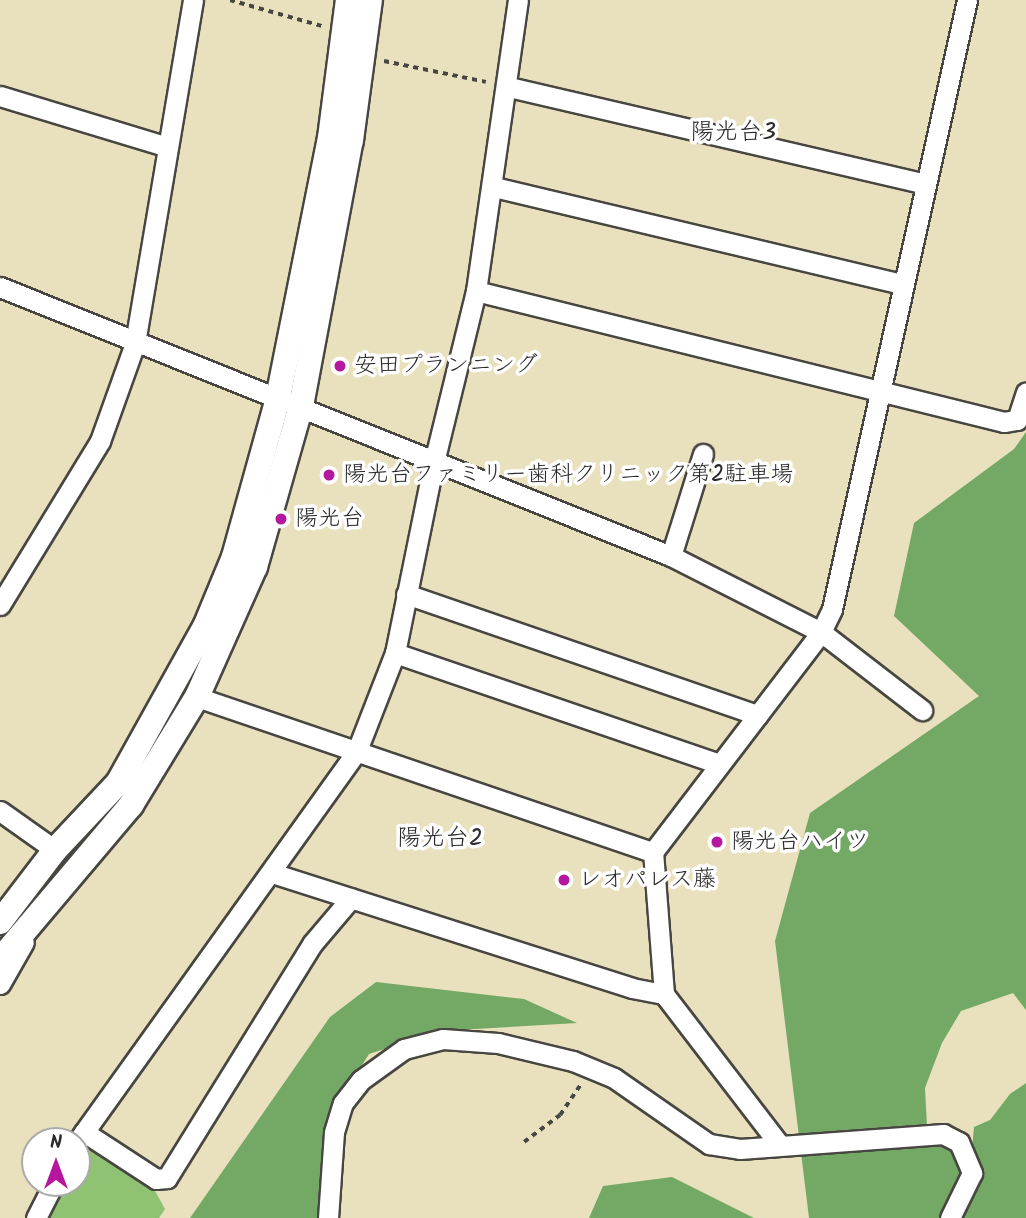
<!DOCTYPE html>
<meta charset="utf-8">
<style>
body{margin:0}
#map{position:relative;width:1026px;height:1218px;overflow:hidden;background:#e9e1be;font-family:Kalam,"Klee One",sans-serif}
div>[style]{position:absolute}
.green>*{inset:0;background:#90c273}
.forest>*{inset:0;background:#74a865}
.path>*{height:3.5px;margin-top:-1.75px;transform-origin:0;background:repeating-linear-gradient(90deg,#484641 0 5px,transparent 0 10px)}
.roads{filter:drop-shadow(2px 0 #484641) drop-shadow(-2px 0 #484641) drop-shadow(0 2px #484641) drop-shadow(0 -2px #484641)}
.minor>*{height:19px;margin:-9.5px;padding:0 9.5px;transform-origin:9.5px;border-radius:9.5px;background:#fff}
.tertiary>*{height:24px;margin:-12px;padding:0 12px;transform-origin:12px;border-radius:12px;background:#fff}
.dots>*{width:19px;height:19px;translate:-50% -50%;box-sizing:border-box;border:4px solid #fff;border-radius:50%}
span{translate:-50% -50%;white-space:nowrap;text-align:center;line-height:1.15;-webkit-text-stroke:7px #fff;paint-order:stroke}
.poi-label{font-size:23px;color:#2b2b2b}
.left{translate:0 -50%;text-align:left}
.neighbourhood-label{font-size:24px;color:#2b2b2b}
.north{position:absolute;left:21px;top:1127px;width:70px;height:70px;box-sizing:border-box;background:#fff;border:2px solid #aaa;border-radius:50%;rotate:0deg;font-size:19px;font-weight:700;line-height:28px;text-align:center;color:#2b2b2b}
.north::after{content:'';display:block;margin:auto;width:24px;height:32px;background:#b5179e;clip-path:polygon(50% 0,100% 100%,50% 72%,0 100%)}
</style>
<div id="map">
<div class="green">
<i style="clip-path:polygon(89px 1145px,136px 1173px,154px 1189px,165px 1209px,159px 1218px,45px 1218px,61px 1183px,77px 1183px,77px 1161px)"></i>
</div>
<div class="forest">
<i style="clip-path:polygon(1026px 432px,1026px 1010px,1013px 993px,961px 1011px,942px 1043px,925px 1088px,927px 1126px,952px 1146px,960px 1161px,972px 1148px,974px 1127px,990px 1120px,1010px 1094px,1026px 1083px,1026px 1218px,809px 1218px,775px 941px,810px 813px,979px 696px,894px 616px,914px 523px,1014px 449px)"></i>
<i style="clip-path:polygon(376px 982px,524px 999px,577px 1023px,440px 1031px,369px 1054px,326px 1121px,319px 1218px,190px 1218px,330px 1017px)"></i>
<i style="clip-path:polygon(672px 1177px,754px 1218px,589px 1218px,603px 1186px)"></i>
</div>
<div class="path">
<i style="left:230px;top:0;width:96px;rotate:15.8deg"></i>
<i style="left:384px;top:61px;width:104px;rotate:11.6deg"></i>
<i style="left:524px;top:1142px;width:45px;rotate:-36.9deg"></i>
<i style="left:560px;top:1115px;width:36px;rotate:-56deg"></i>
</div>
<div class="roads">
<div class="minor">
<i style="left:509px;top:87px;width:427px;rotate:13.1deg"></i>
<i style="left:0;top:96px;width:172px;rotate:16.9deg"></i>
<i style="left:494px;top:187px;width:419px;rotate:13.4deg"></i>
<i style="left:0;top:287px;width:723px;rotate:21.85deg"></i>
<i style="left:671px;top:556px;width:168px;rotate:26.9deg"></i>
<i style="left:821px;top:632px;width:128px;rotate:37.7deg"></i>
<i style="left:476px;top:291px;width:544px;rotate:13.93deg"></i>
<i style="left:1004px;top:422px;width:13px;rotate:-9deg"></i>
<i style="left:1017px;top:420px;width:29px;rotate:-72deg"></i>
<i style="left:671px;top:556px;width:107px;rotate:-72.6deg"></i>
<i style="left:406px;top:594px;width:372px;rotate:19deg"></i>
<i style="left:0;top:605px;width:192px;rotate:-58.6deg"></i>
<i style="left:100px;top:441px;width:104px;rotate:-70.3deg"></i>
<i style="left:135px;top:343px;width:348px;rotate:-80.4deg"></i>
<i style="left:395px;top:653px;width:343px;rotate:18.9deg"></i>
<i style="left:197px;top:697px;width:482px;rotate:18.8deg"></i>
<i style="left:0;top:811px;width:67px;rotate:35.3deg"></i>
<i style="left:272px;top:873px;width:378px;rotate:17.7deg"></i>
<i style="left:632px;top:988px;width:33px;rotate:11deg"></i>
<i style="left:0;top:984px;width:48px;rotate:-60.3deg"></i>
<i style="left:84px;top:1132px;width:86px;rotate:33.1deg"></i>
<i style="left:156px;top:1179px;width:11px;rotate:-5deg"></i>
<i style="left:167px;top:1178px;width:275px;rotate:-58.2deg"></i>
<i style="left:312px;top:944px;width:60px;rotate:-49.7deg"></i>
<i style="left:77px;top:1142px;width:479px;rotate:-54.4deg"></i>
<i style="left:356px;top:753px;width:107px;rotate:-68.7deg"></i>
<i style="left:395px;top:653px;width:195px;rotate:-78.5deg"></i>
<i style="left:434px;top:462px;width:176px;rotate:-76.2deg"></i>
<i style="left:476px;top:291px;width:294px;rotate:-81.8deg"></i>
<i style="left:779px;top:1144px;width:189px;rotate:-127.5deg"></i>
<i style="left:664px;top:994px;width:142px;rotate:-94.4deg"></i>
<i style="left:653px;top:852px;width:277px;rotate:-52.6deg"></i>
<i style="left:821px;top:632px;width:25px;rotate:-64deg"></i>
<i style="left:832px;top:609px;width:624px;rotate:-77.5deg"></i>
<i style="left:36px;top:1218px;width:39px;rotate:-63deg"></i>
<i style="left:328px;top:1218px;width:86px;rotate:-86deg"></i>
<i style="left:334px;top:1132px;width:30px;rotate:-73deg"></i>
<i style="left:343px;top:1103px;width:29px;rotate:-52deg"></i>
<i style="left:361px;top:1080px;width:53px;rotate:-35.8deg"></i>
<i style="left:404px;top:1049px;width:40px;rotate:-14.4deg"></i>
<i style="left:443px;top:1039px;width:55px;rotate:4.2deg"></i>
<i style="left:498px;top:1043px;width:77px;rotate:13.5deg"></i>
<i style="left:573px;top:1061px;width:44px;rotate:22.5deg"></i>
<i style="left:614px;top:1078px;width:116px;rotate:34.8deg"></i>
<i style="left:709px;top:1144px;width:31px;rotate:9deg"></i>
<i style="left:740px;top:1149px;width:204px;rotate:-4.2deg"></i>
<i style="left:943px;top:1134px;width:18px;rotate:27deg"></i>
<i style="left:959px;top:1142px;width:34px;rotate:67deg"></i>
<i style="left:972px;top:1173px;width:50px;rotate:116.1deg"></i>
</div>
<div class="tertiary">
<i style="left:0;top:922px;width:91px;rotate:-52.6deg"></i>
<i style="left:55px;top:850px;width:92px;rotate:-46.8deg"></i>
<i style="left:118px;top:783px;width:179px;rotate:-60.9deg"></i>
<i style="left:205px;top:627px;width:76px;rotate:-67.5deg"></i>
<i style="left:234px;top:557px;width:165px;rotate:-74.5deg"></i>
<i style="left:278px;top:398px;width:265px;rotate:-78.7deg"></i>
<i style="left:330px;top:138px;width:139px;rotate:-82.6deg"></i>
<i style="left:0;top:960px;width:203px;rotate:-49.8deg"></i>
<i style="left:131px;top:805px;width:127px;rotate:-58.6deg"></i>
<i style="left:197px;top:697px;width:142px;rotate:-66deg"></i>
<i style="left:255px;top:567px;width:167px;rotate:-74.1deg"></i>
<i style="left:301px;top:406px;width:271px;rotate:-79.4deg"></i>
<i style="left:351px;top:140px;width:141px;rotate:-82.3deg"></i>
</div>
</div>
<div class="dots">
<i style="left:340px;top:366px;background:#b5179e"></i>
<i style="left:329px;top:475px;background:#b5179e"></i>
<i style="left:281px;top:519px;background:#b5179e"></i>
<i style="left:717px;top:842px;background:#b5179e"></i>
<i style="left:564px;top:880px;background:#b5179e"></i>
</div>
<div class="poi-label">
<span class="left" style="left:354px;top:366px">安田プランニング</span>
<span class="left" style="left:343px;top:475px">陽光台ファミリー歯科クリニック第2駐車場</span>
<span class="left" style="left:295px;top:519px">陽光台</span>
<span class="left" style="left:731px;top:842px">陽光台ハイツ</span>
<span class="left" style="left:578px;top:880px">レオパレス藤</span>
</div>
<div class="neighbourhood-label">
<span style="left:733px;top:133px">陽光台3</span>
<span style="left:440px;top:839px">陽光台2</span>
</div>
<div class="north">N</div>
</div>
